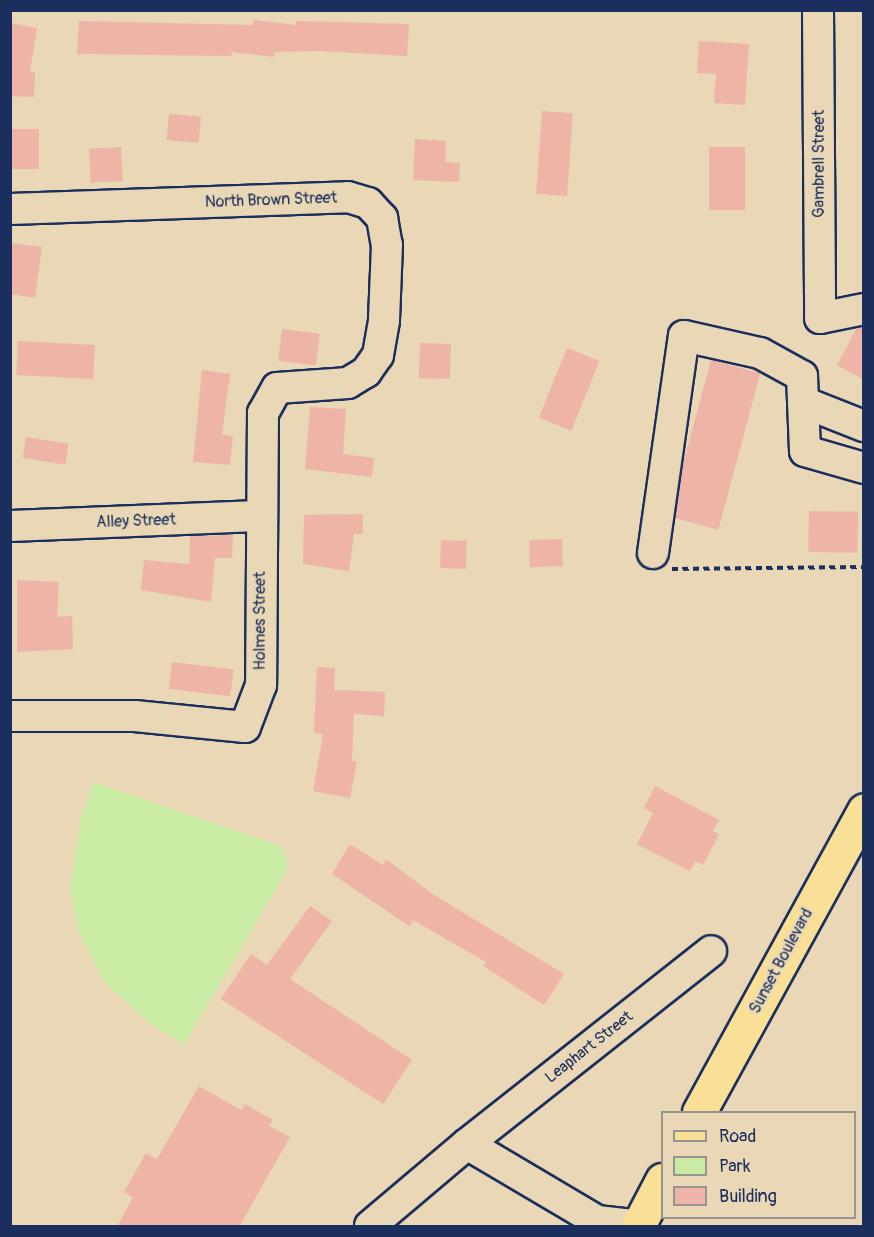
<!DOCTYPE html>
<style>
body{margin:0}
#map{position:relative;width:874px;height:1237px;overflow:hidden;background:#e9d7b5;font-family:Pangolin,sans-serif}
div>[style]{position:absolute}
.green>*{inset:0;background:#c9eba3}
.building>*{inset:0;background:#edb4a7;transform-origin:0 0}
.path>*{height:4px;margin-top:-2px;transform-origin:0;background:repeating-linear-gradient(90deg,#1b2f5e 0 6px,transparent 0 10.5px)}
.roads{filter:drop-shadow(2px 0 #1b2f5e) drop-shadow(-2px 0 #1b2f5e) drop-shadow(0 2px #1b2f5e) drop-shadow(0 -2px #1b2f5e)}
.minor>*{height:30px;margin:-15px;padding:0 15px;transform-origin:15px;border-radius:15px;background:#e9d7b5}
.major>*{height:33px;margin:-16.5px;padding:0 16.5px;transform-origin:16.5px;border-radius:16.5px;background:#fadf96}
span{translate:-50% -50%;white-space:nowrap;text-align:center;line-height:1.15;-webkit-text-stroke:4.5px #e9d7b5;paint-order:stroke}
.street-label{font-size:16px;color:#1b2f5e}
.frame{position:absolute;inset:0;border:12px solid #1b2f5e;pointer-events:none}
.legend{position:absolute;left:661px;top:1111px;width:195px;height:108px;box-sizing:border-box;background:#e9d7b5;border:2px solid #979492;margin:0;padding:8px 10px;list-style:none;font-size:18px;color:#1b2f5e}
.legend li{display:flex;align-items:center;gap:12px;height:30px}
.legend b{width:30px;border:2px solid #979492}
</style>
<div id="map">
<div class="green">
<i style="clip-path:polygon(94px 782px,281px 846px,289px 867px,184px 1044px,153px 1026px,105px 983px,78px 930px,70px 889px,81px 817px)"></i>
</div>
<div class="building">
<i style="clip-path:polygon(253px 20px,296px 25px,296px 21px,409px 24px,407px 56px,319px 51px,275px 52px,274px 57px,232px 52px,231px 56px,77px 54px,79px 21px,253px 25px)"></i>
<i style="clip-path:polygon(10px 23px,37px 28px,30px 72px,35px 72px,34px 97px,10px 96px)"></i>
<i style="clip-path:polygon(699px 41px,749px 44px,745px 105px,714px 103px,716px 74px,697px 73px)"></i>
<i style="left:542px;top:111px;width:31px;height:83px;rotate:4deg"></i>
<i style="left:169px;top:114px;width:32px;height:26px;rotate:5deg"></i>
<i style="left:39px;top:129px;width:40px;height:29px;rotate:90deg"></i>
<i style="clip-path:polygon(415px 139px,446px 141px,445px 162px,460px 163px,459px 182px,413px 180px)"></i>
<i style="left:121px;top:147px;width:34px;height:32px;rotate:87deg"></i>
<i style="left:709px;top:147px;width:36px;height:63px"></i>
<i style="clip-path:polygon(10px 243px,42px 247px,35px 298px,10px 294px)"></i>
<i style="clip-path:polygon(864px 327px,864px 380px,837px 365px,857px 328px)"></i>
<i style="left:282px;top:329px;width:38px;height:32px;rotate:7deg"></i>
<i style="left:18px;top:341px;width:77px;height:34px;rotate:3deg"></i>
<i style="left:420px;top:343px;width:31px;height:35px;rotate:2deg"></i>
<i style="left:567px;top:348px;width:35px;height:75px;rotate:22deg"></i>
<i style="left:711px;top:360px;width:51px;height:162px;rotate:15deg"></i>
<i style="clip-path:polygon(202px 370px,230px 374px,222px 435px,233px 436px,230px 465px,193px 462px)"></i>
<i style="clip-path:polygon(310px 407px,346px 409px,343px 454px,374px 458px,372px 477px,305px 469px)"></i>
<i style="left:26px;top:437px;width:43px;height:21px;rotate:9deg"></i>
<i style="left:809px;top:511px;width:49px;height:41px;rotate:1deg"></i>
<i style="clip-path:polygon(363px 514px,363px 534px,354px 534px,349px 571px,303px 564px,304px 515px)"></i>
<i style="clip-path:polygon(233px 535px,232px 558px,215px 558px,211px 602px,141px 590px,144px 560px,189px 564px,190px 536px)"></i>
<i style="left:562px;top:539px;width:27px;height:33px;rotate:88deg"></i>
<i style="left:441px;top:540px;width:26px;height:28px;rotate:2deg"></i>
<i style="clip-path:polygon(17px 580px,59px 582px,57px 617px,72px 616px,73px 649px,17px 652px)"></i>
<i style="left:172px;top:662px;width:62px;height:27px;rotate:7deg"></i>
<i style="clip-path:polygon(317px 667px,335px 668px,334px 690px,385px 692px,384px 716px,354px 714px,352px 761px,357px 762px,350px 798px,313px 791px,323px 734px,314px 733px)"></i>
<i style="clip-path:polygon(655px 786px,719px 820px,713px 831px,719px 834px,703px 865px,695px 861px,690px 871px,637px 844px,653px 813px,644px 808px)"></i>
<i style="clip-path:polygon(350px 844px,383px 865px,386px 859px,431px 893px,564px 974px,544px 1005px,483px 966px,486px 962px,413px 920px,409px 926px,332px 874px)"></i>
<i style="clip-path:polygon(310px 906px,332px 921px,290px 979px,412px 1060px,383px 1104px,221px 999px,251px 954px,267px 965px)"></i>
<i style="clip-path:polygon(199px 1086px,241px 1110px,245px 1104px,273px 1120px,269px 1126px,290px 1137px,239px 1227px,117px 1227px,133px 1197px,124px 1192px,146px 1153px,157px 1159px)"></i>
</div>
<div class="path">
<i style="left:672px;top:569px;width:192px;rotate:-0.6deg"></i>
</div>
<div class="roads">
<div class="minor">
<i style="left:818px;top:10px;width:308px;rotate:89.6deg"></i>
<i style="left:820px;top:318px;width:45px;rotate:-11.6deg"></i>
<i style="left:10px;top:209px;width:338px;rotate:-2deg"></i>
<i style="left:348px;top:197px;width:21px;rotate:17deg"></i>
<i style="left:368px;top:203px;width:21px;rotate:47deg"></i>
<i style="left:382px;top:218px;width:27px;rotate:80deg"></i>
<i style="left:387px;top:245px;width:76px;rotate:92.3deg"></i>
<i style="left:384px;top:321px;width:35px;rotate:100deg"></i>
<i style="left:378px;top:355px;width:21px;rotate:125deg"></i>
<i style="left:366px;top:372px;width:21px;rotate:149deg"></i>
<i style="left:348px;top:383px;width:71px;rotate:176deg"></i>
<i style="left:277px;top:388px;width:29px;rotate:119deg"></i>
<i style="left:263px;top:413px;width:272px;rotate:90.4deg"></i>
<i style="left:261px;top:685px;width:45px;rotate:110.9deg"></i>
<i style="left:245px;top:727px;width:111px;rotate:-174.3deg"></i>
<i style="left:135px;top:716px;width:125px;rotate:180deg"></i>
<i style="left:803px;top:402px;width:66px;rotate:21.5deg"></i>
<i style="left:10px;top:526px;width:252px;rotate:-2.3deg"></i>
<i style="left:653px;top:553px;width:219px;rotate:-81.9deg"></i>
<i style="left:684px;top:336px;width:78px;rotate:12.6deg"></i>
<i style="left:760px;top:353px;width:48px;rotate:28.7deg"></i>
<i style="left:802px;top:376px;width:75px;rotate:87.7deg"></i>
<i style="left:805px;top:451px;width:61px;rotate:16.1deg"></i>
<i style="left:467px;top:1144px;width:151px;rotate:30.6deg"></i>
<i style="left:597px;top:1221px;width:45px;rotate:6.3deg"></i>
<i style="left:370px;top:1226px;width:127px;rotate:-40.2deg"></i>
<i style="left:467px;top:1144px;width:311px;rotate:-38.3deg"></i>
</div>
<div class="major">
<i style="left:699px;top:1112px;width:344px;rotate:-61.3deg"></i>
<i style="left:638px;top:1226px;width:52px;rotate:-62.4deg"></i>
</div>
</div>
<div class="street-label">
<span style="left:819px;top:164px;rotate:-90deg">Gambrell Street</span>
<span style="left:271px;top:200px;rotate:-2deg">North Brown Street</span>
<span style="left:136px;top:521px;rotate:-2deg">Alley Street</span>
<span style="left:260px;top:621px;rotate:-90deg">Holmes Street</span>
<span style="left:781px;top:961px;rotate:-62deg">Sunset Boulevard</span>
<span style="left:589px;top:1047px;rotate:-38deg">Leaphart Street</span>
</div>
<div class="frame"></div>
<ul class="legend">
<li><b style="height:8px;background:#fadf96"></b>Road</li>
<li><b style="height:16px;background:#c9eba3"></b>Park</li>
<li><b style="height:16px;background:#edb4a7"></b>Building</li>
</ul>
</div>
